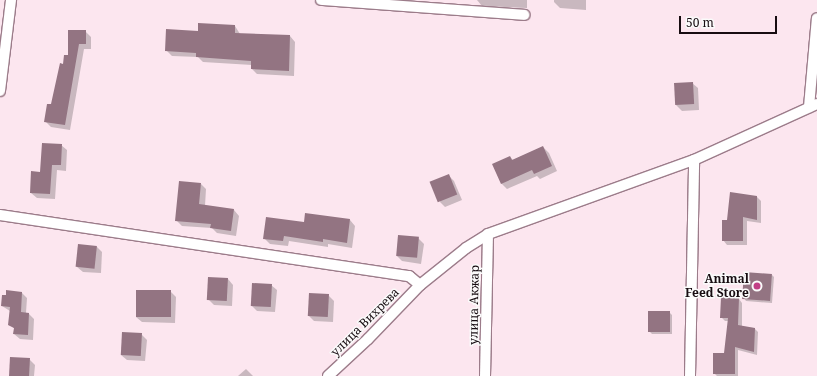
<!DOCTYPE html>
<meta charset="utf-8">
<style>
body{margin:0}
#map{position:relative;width:817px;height:376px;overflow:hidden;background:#fce6ef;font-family:"Noto Serif",serif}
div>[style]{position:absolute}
.shadow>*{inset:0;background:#0003}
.building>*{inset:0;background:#937482;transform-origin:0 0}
.roads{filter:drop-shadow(1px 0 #9c7c8a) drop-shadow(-1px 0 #9c7c8a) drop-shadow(0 1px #9c7c8a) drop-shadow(0 -1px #9c7c8a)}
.street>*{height:10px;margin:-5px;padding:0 5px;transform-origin:5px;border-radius:5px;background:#fff}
.dots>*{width:11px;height:11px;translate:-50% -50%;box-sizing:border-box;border:2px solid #fafafa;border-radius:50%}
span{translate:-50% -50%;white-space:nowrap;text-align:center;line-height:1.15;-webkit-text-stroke:3px #fafafa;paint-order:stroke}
.poi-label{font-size:12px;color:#170c11;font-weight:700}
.right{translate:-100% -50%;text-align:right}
.street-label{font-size:12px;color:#170c11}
.scale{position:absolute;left:679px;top:16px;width:98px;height:18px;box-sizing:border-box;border:2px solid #170c11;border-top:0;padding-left:5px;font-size:12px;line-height:14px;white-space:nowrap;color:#170c11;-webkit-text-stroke:3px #fafafa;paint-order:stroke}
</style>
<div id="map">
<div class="shadow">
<i style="clip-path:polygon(477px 0,527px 0,527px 8px,482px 6px)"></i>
<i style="clip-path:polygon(554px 0,586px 0,586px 10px,560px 8px,554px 2px)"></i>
<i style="clip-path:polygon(235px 26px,240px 34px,290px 36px,295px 42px,294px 76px,257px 74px,252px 69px,252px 65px,203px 62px,198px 57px,172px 56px,166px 50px,199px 32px)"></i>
<i style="clip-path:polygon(85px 31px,91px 37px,91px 49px,84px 49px,70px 130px,51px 127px,46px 122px,64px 65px)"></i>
<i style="clip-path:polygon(692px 83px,698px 88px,699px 110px,682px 111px,676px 105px)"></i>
<i style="clip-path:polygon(61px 145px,67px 150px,66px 171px,57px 170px,55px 199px,37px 198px,31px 193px,41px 173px)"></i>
<i style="clip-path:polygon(543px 147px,549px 153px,557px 171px,540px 179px,537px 176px,507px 189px,501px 183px,510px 157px,513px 160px)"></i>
<i style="clip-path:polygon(448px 175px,454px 181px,462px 200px,445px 207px,440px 202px)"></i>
<i style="clip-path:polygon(201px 184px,206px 189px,205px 206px,234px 210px,239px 216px,236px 236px,217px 233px,212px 228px,182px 226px,176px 220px)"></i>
<i style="clip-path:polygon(757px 197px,761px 201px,761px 223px,747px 221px,747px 245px,727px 245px,723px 240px,727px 221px)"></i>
<i style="clip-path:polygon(350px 220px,355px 226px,352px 248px,328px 244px,328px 247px,289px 241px,288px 246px,270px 244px,264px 238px,305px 223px)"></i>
<i style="clip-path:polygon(418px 238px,424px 244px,421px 264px,402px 261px,397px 256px)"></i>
<i style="clip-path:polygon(78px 245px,97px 247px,102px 252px,101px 273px,83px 272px,77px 267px)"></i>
<i style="clip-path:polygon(772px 275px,774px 277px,772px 303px,746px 301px,744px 298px)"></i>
<i style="clip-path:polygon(209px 278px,228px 279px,233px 285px,232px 306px,214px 305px,208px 299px)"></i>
<i style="clip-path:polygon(271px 285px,277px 290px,275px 312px,257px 311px,251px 305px)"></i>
<i style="clip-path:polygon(170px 291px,176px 297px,175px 323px,142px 322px,136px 317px)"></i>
<i style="clip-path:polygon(22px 293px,27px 298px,26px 313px,29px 314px,34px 319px,33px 340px,20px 339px,14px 334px,15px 329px,9px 324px,10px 311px,2px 306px,6px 296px)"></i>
<i style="clip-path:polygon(328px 295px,334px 301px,333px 322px,314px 321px,308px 315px)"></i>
<i style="clip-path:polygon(739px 299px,742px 303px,742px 327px,754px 328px,758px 332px,757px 355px,738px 350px,738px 376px,717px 376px,714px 373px,725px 354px,729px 321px,725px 321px,721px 317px)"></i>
<i style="clip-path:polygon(669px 312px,672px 315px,672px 334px,652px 334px,650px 332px)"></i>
<i style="clip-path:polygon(141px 334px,147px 340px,145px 361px,127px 360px,121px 355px)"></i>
<i style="clip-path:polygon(29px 359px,35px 365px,34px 376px,10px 376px)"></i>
<i style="clip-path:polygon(246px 369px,253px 376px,238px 376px)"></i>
</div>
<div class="building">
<i style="clip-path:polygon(198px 23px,235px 25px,235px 33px,290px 35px,289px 71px,251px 69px,251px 61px,196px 57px,196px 53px,165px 51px,166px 29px,198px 31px)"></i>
<i style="clip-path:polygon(68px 30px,86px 30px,86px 44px,79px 44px,65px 125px,44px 122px,47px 104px,51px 104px,60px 63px,63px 64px,64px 55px,68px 55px)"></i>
<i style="left:693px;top:82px;width:22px;height:19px;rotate:87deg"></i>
<i style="clip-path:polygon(42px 143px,62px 144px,61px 165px,52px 165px,50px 194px,30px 193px,31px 171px,40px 172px)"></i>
<i style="clip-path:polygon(543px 146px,552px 166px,534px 174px,532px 170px,501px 184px,492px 164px,510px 156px,512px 160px)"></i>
<i style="left:449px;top:174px;width:22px;height:21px;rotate:68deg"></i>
<i style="clip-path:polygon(179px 181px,201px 183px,199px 204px,234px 209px,231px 231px,210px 228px,211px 224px,175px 221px)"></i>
<i style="clip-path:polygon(730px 192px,757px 196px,757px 220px,743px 217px,743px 241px,722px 241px,722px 220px,727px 220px)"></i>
<i style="clip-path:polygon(305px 213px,350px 219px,347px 243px,323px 239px,323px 242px,284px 236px,283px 241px,263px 239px,266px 217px,304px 222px)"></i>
<i style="left:398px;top:235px;width:21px;height:21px;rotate:5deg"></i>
<i style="left:78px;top:244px;width:19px;height:23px;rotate:6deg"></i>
<i style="left:744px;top:272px;width:28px;height:27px;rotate:4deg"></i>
<i style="left:208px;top:277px;width:20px;height:23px;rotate:3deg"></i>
<i style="left:252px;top:283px;width:20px;height:23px;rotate:3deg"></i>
<i style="clip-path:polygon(6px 290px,22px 292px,21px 312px,29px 313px,28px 335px,13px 334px,14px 328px,8px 325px,10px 307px,1px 306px,2px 295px,6px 295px)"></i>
<i style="left:136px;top:290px;width:35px;height:27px"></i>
<i style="left:309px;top:293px;width:20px;height:23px;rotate:3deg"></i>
<i style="clip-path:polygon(721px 297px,739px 298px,738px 325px,755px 328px,754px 352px,735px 347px,735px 374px,713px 374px,713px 353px,724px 353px,728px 318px,720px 318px)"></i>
<i style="left:670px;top:311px;width:21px;height:22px;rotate:90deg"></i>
<i style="left:122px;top:332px;width:20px;height:23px;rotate:3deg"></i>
<i style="left:10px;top:357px;width:20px;height:19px;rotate:3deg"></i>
</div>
<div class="roads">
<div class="street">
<i style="left:321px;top:0;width:204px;rotate:4.2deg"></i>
<i style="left:0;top:91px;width:92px;rotate:-83.1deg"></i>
<i style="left:809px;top:107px;width:89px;rotate:-84.9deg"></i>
<i style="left:0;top:215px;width:414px;rotate:8.5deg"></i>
<i style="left:409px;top:276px;width:14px;rotate:39deg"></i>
<i style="left:420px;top:285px;width:59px;rotate:-38.8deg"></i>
<i style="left:466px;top:248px;width:26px;rotate:-32deg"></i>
<i style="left:488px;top:234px;width:219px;rotate:-19.8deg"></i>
<i style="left:694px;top:160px;width:135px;rotate:-24.5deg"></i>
<i style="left:328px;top:376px;width:54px;rotate:-42.8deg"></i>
<i style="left:368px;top:339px;width:75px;rotate:-46.1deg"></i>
<i style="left:485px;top:376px;width:142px;rotate:-88.8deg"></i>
<i style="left:690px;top:376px;width:216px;rotate:-88.9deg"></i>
</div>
</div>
<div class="dots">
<i style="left:757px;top:286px;background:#c23f86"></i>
</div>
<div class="poi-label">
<span class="right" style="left:749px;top:286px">Animal<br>Feed Store</span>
</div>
<div class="street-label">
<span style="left:474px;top:305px;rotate:-89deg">улица Акжар</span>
<span style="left:365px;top:322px;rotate:-45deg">улица Вихрева</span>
</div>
<div class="scale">50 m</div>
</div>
